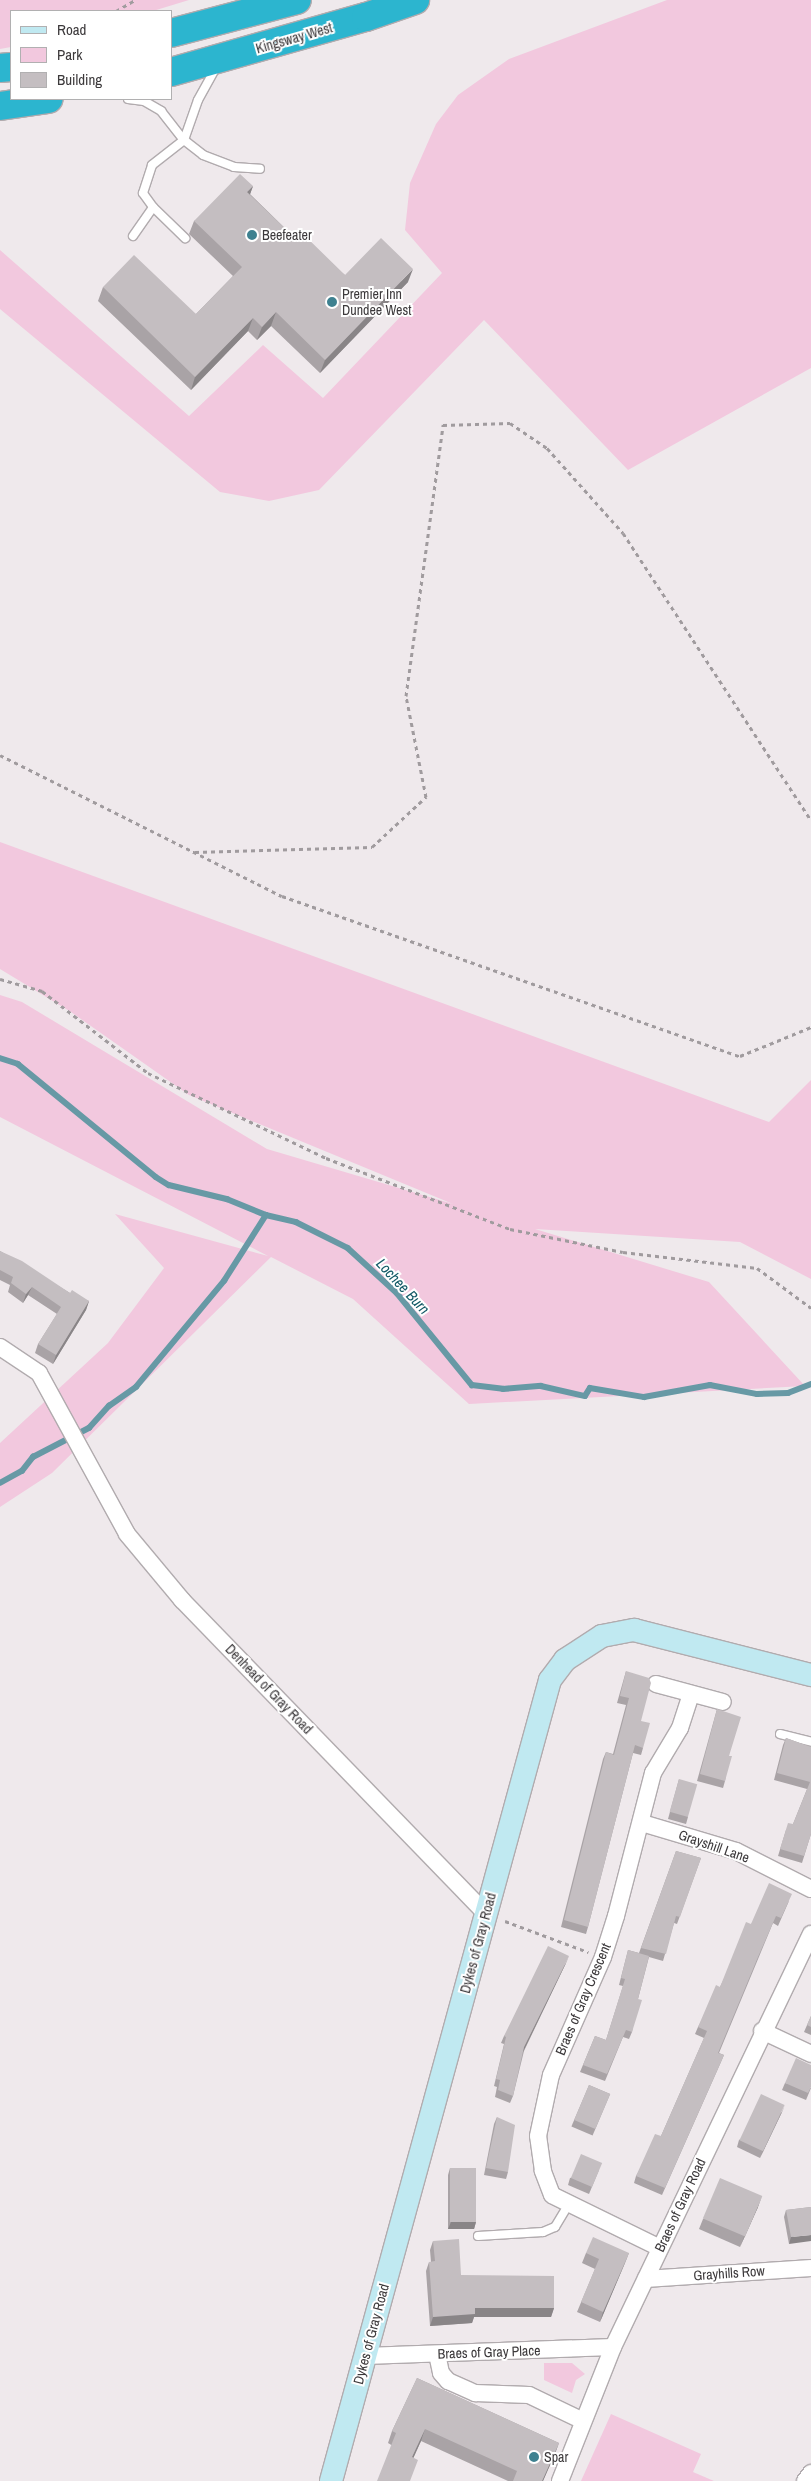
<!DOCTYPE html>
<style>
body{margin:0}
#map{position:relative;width:811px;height:2481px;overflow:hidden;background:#efe9ec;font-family:"Archivo Narrow",sans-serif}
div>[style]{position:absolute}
.green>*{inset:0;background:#f2c8de}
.stream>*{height:5.5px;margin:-2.75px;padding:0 2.75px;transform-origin:2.75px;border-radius:2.75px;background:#6799a5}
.path>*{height:3px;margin-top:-1.5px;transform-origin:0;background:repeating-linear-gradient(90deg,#a09b9e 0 4px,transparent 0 8px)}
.roads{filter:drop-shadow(1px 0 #b1abae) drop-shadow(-1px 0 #b1abae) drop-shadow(0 1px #b1abae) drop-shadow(0 -1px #b1abae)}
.lane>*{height:8px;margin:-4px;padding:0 4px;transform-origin:4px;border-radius:4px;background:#fff}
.street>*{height:16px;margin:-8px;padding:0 8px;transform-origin:8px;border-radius:8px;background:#fff}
.secondary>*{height:22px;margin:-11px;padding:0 11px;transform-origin:11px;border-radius:11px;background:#c0e9f1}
.highway>*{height:28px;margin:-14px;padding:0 14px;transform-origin:14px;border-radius:14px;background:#2cb5cf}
.wall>*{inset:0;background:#a9a3a6;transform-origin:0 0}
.shaded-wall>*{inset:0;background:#898587}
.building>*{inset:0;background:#c4bec1;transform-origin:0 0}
.dots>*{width:14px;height:14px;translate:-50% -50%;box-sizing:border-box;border:2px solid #fff;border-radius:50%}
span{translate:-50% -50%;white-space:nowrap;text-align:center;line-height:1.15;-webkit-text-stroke:4px #fff;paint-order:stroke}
.street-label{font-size:14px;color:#3c393b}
.poi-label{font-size:14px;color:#3c393b}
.left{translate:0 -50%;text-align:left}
.water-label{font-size:15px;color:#125966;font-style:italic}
.legend{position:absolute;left:10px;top:10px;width:162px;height:90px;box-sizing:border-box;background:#fff;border:1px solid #b1b0b1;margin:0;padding:6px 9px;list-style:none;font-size:15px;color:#3c393b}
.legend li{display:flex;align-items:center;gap:10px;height:25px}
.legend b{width:25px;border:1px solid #b1b0b1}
</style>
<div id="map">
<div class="green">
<i style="clip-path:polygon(0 0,189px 0,153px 11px,11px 11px,11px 47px,0 49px)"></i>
<i style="clip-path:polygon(667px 0,811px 0,811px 368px,628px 470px,484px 320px,319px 490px,269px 501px,220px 492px,0 309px,0 250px,189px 416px,263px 345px,323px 398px,442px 273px,405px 230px,410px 183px,436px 124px,458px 95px,509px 59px)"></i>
<i style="clip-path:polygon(0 842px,769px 1122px,811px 1080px,811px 1279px,740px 1242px,535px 1229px,709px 1282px,805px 1386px,469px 1404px,353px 1299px,271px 1257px,52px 1473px,0 1507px,0 1443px,108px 1343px,164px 1268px,115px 1214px,268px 1256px,0 1117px,0 995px,22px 1002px,267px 1149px,453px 1204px,189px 1095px,71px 1012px,0 969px)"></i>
<i style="clip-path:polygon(544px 2363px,572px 2363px,585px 2374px,576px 2380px,572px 2393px,544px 2380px)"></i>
<i style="clip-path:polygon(611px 2414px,701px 2454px,693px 2472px,714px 2481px,581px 2481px)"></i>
</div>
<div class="stream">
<i style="left:0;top:1058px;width:19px;rotate:18deg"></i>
<i style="left:18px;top:1064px;width:178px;rotate:39.3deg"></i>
<i style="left:156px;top:1177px;width:15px;rotate:32deg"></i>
<i style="left:169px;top:1185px;width:60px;rotate:13.6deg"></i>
<i style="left:227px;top:1199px;width:42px;rotate:22.3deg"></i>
<i style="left:266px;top:1215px;width:31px;rotate:13deg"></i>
<i style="left:296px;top:1222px;width:58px;rotate:26.6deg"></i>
<i style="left:348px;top:1248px;width:67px;rotate:42.6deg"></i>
<i style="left:397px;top:1293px;width:119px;rotate:50.8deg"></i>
<i style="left:472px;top:1385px;width:31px;rotate:7deg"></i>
<i style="left:503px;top:1389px;width:38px;rotate:-5deg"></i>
<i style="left:541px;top:1386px;width:45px;rotate:12.8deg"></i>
<i style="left:585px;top:1396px;width:9px;rotate:-58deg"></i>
<i style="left:590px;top:1388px;width:55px;rotate:9.5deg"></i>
<i style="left:644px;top:1397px;width:67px;rotate:-10.3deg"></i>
<i style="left:710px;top:1385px;width:48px;rotate:10.8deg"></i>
<i style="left:757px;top:1394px;width:31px;rotate:-2deg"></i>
<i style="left:788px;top:1393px;width:25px;rotate:-21deg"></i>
<i style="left:0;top:1483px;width:25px;rotate:-29deg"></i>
<i style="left:22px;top:1471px;width:18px;rotate:-52deg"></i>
<i style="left:33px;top:1457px;width:63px;rotate:-27.4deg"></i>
<i style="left:89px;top:1428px;width:30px;rotate:-48deg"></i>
<i style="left:109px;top:1406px;width:33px;rotate:-35deg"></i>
<i style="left:136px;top:1387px;width:138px;rotate:-50.3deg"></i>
<i style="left:224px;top:1281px;width:78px;rotate:-57.5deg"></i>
</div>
<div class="path">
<i style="left:116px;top:11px;width:22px;rotate:-30deg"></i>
<i style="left:0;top:755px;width:315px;rotate:26.6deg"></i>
<i style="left:282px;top:896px;width:485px;rotate:19.3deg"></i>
<i style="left:740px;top:1056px;width:77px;rotate:-22.2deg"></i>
<i style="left:195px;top:852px;width:177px;rotate:-1.6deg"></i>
<i style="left:372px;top:847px;width:74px;rotate:-42.8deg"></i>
<i style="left:426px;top:797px;width:103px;rotate:-101.2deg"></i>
<i style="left:406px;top:696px;width:274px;rotate:-82.2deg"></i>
<i style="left:443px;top:425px;width:67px;rotate:-1.7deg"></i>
<i style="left:510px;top:423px;width:45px;rotate:34deg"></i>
<i style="left:547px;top:448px;width:114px;rotate:48.2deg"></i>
<i style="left:623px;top:533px;width:343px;rotate:56.8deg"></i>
<i style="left:0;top:979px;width:44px;rotate:15.9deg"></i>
<i style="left:42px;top:991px;width:134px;rotate:37.7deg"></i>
<i style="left:148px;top:1073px;width:197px;rotate:25.5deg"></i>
<i style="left:326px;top:1158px;width:197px;rotate:21.1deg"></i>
<i style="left:510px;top:1229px;width:115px;rotate:11.5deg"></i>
<i style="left:623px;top:1252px;width:135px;rotate:6.8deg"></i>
<i style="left:757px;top:1268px;width:67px;rotate:36.5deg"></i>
<i style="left:505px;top:1921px;width:89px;rotate:20.5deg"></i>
</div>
<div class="roads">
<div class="lane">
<i style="left:128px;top:99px;width:16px;rotate:7deg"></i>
<i style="left:144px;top:101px;width:20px;rotate:30deg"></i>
<i style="left:161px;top:111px;width:37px;rotate:52deg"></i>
<i style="left:184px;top:140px;width:24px;rotate:38deg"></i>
<i style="left:203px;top:155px;width:33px;rotate:21deg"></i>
<i style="left:234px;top:167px;width:26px;rotate:4deg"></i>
<i style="left:153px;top:207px;width:45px;rotate:44.1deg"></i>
<i style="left:133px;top:236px;width:35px;rotate:-55deg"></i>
<i style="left:153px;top:207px;width:17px;rotate:-126deg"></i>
<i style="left:143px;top:193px;width:29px;rotate:-72deg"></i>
<i style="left:152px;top:165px;width:41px;rotate:-38deg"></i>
<i style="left:184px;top:140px;width:42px;rotate:-70.7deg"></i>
<i style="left:198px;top:100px;width:37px;rotate:-61deg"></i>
<i style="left:780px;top:1734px;width:32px;rotate:14deg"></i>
<i style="left:478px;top:2236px;width:65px;rotate:-3.5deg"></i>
<i style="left:543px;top:2232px;width:13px;rotate:-23deg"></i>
<i style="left:555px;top:2227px;width:26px;rotate:-59deg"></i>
</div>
<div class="street">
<i style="left:0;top:1347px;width:47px;rotate:33.7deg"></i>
<i style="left:39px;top:1373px;width:183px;rotate:61.3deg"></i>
<i style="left:127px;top:1534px;width:86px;rotate:50.2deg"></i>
<i style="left:182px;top:1600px;width:437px;rotate:45.9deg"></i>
<i style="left:656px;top:1684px;width:69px;rotate:15deg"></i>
<i style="left:642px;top:1823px;width:98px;rotate:16.6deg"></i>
<i style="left:736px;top:1851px;width:84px;rotate:26.9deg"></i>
<i style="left:762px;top:2031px;width:54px;rotate:25.1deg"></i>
<i style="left:660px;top:2248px;width:120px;rotate:-153.9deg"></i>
<i style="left:552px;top:2195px;width:26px;rotate:-111deg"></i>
<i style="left:543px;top:2171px;width:35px;rotate:-98deg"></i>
<i style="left:538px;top:2136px;width:62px;rotate:-78deg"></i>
<i style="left:551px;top:2075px;width:129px;rotate:-66.2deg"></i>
<i style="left:603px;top:1957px;width:43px;rotate:-72.4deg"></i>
<i style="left:616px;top:1916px;width:148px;rotate:-75.5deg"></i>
<i style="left:653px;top:1773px;width:52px;rotate:-59deg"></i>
<i style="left:680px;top:1728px;width:36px;rotate:-72deg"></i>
<i style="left:646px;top:2279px;width:165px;rotate:-3.8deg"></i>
<i style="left:437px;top:2354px;width:19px;rotate:78deg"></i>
<i style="left:441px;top:2373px;width:11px;rotate:49deg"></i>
<i style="left:448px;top:2381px;width:30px;rotate:24deg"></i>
<i style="left:475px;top:2393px;width:54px;rotate:2.1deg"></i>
<i style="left:529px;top:2395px;width:60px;rotate:25.7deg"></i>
<i style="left:365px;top:2356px;width:248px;rotate:-2.1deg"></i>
<i style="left:560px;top:2481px;width:144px;rotate:-68.4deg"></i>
<i style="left:613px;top:2347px;width:458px;rotate:-64.4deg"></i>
<i style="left:805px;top:2481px;width:10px;rotate:-53deg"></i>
</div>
<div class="secondary">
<i style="left:331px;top:2481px;width:830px;rotate:-74.71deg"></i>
<i style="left:550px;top:1680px;width:25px;rotate:-53deg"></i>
<i style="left:565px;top:1660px;width:44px;rotate:-33deg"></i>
<i style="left:602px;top:1636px;width:33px;rotate:-11deg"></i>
<i style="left:634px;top:1630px;width:183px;rotate:14.3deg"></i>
</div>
<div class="highway">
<i style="left:171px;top:33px;width:130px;rotate:-14.7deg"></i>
<i style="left:0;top:68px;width:11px;rotate:-5deg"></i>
<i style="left:171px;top:72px;width:203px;rotate:-15.8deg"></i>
<i style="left:366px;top:17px;width:52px;rotate:-19.1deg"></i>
<i style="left:0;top:106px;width:49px;rotate:-8.3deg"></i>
</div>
</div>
<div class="wall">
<i style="clip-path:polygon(253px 186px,250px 194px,294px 237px,345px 275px,408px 282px,320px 373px,271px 326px,257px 340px,248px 331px,191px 390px,98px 301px,103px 287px,196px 314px,233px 276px,189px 234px,194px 221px)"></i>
<i style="clip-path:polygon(0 1251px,70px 1293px,89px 1301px,86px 1310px,53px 1364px,35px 1353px,38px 1344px,57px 1314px,28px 1295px,23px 1303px,8px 1292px,10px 1285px,0 1280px)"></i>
<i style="clip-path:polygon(626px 1671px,641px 1721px,643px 1748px,641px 1755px,633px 1753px,588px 1927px,586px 1934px,561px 1927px,603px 1759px,606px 1752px,613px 1754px,626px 1705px,617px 1703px)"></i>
<i style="clip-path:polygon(717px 1709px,729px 1756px,725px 1781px,723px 1788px,697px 1781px)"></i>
<i style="clip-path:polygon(786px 1738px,811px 1747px,811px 1834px,802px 1863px,778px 1856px,786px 1830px,793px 1824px,807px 1789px,774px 1780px,783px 1745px)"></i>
<i style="clip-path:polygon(679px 1779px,688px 1817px,686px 1824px,668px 1819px)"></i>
<i style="clip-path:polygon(676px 1851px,701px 1858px,677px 1924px,674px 1923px,663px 1961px,649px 1957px,638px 1999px,632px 2032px,629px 2039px,623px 2037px,605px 2081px,580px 2072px,595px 2036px,606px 2040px,623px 1986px,619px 1985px,628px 1950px,639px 1953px)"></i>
<i style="clip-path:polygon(789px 1901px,778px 1926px,773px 1923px,756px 1964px,719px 2053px,724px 2055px,721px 2062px,662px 2195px,634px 2183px,636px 2176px,661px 2136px,704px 2038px,695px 2034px,698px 2027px,720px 1987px,751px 1924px)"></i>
<i style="clip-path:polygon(566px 1963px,524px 2051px,513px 2096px,510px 2103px,495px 2097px,497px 2087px,494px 2086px,504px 2044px,501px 2043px,504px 2036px)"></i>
<i style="clip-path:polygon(811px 2016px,811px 2035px,804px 2032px)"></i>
<i style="clip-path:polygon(785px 2083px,811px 2088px,806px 2100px,782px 2090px)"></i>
<i style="left:589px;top:2085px;width:23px;height:45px;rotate:23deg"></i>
<i style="clip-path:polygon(782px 2112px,760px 2158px,737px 2147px,739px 2140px)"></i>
<i style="clip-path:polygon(497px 2117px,508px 2172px,506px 2179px,484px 2175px,494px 2124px)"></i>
<i style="clip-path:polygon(450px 2168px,476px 2222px,474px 2229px,448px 2229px,448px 2175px)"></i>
<i style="clip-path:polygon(599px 2170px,589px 2194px,568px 2185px,570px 2178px)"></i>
<i style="clip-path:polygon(758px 2207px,740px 2247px,699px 2229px,703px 2219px)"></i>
<i style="clip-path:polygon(811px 2207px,789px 2244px,784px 2217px,786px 2210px)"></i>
<i style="clip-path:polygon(433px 2241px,461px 2275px,554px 2308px,551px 2317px,474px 2317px,472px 2323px,430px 2326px,426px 2271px,429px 2262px,431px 2262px,430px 2250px)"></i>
<i style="clip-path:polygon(586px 2253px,629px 2253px,600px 2322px,577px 2312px,595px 2269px,582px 2263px)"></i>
<i style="clip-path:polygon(417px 2378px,559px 2443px,554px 2456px,543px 2481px,508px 2481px,421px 2441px,413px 2458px,388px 2443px,392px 2431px)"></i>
</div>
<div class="shaded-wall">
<i style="clip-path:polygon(253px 186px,248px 200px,247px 192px)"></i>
<i style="clip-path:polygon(413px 269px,408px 282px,320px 373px,325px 360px)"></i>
<i style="clip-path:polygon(276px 312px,271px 326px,257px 340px,262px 327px)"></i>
<i style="clip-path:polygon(253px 318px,248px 331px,191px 390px,195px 377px)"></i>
<i style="clip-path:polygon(32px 1287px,28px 1295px,23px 1303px,26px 1294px)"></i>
<i style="clip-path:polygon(89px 1301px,86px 1310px,53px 1364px,56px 1355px)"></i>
<i style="clip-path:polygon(569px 1956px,566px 1963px,522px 2054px,524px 2047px)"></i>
<i style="clip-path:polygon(785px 2105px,782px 2112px,760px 2158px,763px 2151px)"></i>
<i style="clip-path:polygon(762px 2196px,758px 2207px,740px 2247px,744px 2237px)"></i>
<i style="clip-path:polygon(451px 2222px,476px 2222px,474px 2229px,448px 2229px)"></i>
<i style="clip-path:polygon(811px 2235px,811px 2241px,789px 2244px,791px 2237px)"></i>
<i style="clip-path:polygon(629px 2253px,625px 2263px,600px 2322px,603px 2312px)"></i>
<i style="clip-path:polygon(475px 2308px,554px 2308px,551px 2317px,474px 2317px,472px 2323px,430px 2326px,433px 2317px)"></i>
<i style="clip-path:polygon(425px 2429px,421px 2441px,408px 2470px,412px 2457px)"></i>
<i style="clip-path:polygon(559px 2443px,554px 2456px,543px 2481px,542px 2481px)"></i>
</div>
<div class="building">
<i style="clip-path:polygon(240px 174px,253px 186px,247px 192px,294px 237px,300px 231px,345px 275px,381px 238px,413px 269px,325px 360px,276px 312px,262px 327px,253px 318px,195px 377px,103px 287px,134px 255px,196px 314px,242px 267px,194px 221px)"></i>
<i style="clip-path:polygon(0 1251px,22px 1261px,70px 1293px,72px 1290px,89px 1301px,56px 1355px,38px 1344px,61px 1307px,32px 1287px,26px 1294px,11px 1283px,13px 1277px,0 1270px)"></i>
<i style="clip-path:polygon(626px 1671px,649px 1678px,651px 1683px,641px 1721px,650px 1723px,643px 1748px,635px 1745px,588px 1927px,564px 1920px,606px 1752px,614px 1755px,629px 1698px,620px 1696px)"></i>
<i style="clip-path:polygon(717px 1709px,741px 1717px,729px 1756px,732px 1756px,725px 1781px,700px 1774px)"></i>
<i style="clip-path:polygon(786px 1738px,811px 1747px,811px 1834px,804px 1856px,780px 1849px,788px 1823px,793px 1824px,810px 1782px,777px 1773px)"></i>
<i style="left:679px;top:1779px;width:19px;height:34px;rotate:16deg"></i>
<i style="clip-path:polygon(676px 1851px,701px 1858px,680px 1917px,676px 1916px,666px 1954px,641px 1948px)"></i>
<i style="clip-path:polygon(769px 1883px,792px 1894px,781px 1918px,776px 1916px,758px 1957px,718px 2053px,724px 2055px,665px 2188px,636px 2176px,655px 2134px,661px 2136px,707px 2031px,698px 2027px,716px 1985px,720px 1987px,746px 1922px,751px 1924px)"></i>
<i style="clip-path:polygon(548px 1946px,569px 1956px,524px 2047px,513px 2096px,498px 2090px,500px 2080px,496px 2079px,506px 2037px,504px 2036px)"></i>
<i style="clip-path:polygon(628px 1950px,649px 1956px,638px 1999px,642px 2000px,632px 2032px,626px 2030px,607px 2074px,583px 2065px,595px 2036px,606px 2040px,625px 1979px,621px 1978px)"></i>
<i style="clip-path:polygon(811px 2016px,811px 2027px,807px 2025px)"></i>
<i style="clip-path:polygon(796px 2058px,811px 2065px,811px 2087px,808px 2093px,785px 2083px)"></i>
<i style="left:589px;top:2085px;width:23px;height:38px;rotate:23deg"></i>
<i style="left:761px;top:2094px;width:26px;height:51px;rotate:25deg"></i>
<i style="clip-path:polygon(497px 2117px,515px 2125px,508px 2172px,486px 2168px)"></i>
<i style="left:581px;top:2154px;width:23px;height:26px;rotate:23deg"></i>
<i style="left:450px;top:2168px;width:26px;height:54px"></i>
<i style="left:720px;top:2178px;width:46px;height:44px;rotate:23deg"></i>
<i style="clip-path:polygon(811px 2207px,811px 2235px,791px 2237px,786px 2210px)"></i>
<i style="clip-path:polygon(593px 2237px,629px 2253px,603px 2312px,581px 2302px,599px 2259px,586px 2253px)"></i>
<i style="clip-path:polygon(459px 2239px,461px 2275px,554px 2276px,554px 2308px,475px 2308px,475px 2314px,433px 2317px,429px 2262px,435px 2261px,433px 2241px)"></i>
<i style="clip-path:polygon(417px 2378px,559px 2443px,542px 2481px,513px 2481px,517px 2471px,425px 2429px,412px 2457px,418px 2460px,410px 2481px,377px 2481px,396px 2433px,392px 2431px)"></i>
</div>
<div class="dots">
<i style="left:252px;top:235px;background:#3e8190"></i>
<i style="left:332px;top:302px;background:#3e8190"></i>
<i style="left:534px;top:2457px;background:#3e8190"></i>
</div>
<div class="street-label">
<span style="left:294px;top:38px;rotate:-16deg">Kingsway West</span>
<span style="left:269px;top:1689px;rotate:46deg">Denhead of Gray Road</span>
<span style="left:714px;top:1846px;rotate:19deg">Grayshill Lane</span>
<span style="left:478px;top:1943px;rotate:-75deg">Dykes of Gray Road</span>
<span style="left:583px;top:1999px;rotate:-67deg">Braes of Gray Crescent</span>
<span style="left:680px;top:2205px;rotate:-65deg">Braes of Gray Road</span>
<span style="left:729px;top:2273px;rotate:-4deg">Grayhills Row</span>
<span style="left:371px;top:2334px;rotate:-75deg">Dykes of Gray Road</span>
<span style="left:489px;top:2352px;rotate:-2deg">Braes of Gray Place</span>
</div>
<div class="poi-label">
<span class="left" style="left:262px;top:235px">Beefeater</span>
<span class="left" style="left:342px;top:302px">Premier Inn<br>Dundee West</span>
<span class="left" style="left:544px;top:2457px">Spar</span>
</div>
<div class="water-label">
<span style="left:403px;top:1286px;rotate:47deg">Lochee Burn</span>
</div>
<ul class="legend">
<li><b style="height:6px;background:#c0e9f1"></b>Road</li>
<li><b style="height:14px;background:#f2c8de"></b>Park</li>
<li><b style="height:14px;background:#c4bec1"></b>Building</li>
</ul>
</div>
